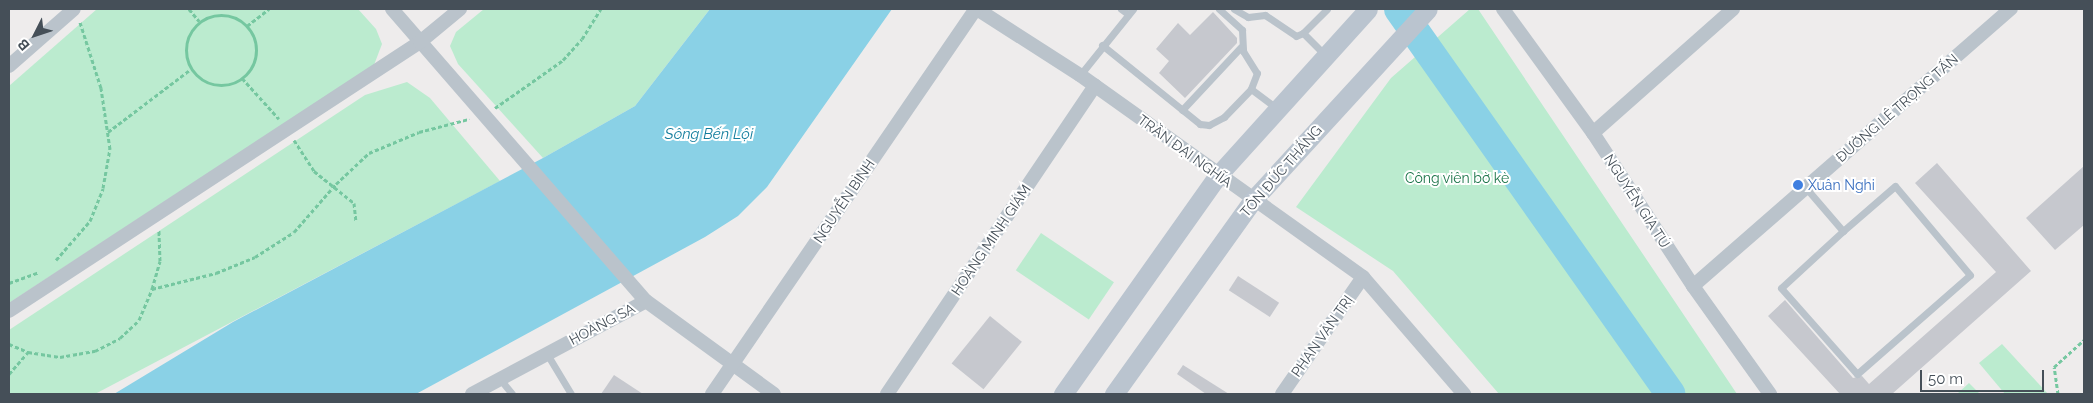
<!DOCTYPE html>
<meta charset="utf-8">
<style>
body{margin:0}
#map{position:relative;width:2093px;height:403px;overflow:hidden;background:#eeecec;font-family:Raleway,sans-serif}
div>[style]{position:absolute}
.green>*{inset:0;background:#bbebcf;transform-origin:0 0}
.water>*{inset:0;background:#8ad1e6}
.river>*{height:30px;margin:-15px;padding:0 15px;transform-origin:15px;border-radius:15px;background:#8ad1e6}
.building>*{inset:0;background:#c6c8ce;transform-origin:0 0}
.path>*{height:3px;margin-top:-1.5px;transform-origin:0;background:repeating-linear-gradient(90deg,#75c7a0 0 4px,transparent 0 6.5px)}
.path>.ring{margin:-1.5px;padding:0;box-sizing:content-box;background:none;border:3px solid #75c7a0;border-radius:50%}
.service>*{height:7px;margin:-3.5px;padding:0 3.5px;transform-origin:3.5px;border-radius:3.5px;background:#bac3cb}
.minor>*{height:14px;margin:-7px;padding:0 7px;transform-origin:7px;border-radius:7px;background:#bac3cb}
.secondary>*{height:19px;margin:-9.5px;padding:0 9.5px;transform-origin:9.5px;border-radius:9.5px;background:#bac4cf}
.dots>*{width:14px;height:14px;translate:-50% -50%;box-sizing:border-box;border:2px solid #fff;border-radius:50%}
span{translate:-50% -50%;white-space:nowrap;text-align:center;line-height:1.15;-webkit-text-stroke:4px #fff;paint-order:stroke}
.street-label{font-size:14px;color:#454f58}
.park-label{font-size:14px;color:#1b7449}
.shop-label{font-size:14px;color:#366cbe}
.left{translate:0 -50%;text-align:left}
.water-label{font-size:15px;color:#137d9d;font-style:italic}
.frame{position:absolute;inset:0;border:10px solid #454f58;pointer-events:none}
.north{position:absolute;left:10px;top:10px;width:50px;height:50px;-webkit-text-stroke:4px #fff;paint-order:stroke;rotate:229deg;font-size:14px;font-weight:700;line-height:20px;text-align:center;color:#454f58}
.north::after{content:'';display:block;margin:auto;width:18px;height:22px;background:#454f58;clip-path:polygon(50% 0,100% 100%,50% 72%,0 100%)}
.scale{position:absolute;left:1920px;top:370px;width:124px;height:22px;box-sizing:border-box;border:2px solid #454f58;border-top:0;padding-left:6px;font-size:15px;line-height:18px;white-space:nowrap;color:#454f58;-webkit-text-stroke:4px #fff;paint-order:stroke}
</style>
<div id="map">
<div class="green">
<i style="clip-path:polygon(97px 9px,358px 9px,376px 29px,382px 44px,374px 65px,9px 303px,9px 86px)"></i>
<i style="clip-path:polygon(484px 9px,710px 9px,635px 106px,543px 158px,458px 64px,450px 46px,456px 32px)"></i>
<i style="clip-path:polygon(1470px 9px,1478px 9px,1737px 394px,1499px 394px,1393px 271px,1296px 207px,1391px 78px)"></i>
<i style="clip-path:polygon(407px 82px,430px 98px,500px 181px,95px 394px,9px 394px,9px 330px,365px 95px)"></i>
<i style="left:1041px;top:233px;width:88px;height:45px;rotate:34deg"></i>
<i style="clip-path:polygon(2002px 344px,2048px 394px,2005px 394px,1979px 363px)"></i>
<i style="clip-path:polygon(1969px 383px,1980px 394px,1957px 394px)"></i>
</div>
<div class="water">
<i style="clip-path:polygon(710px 9px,892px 9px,767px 187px,738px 216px,705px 237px,416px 394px,114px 394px,233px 322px,543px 158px,635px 106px)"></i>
</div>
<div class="river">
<i style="left:1399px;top:9px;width:471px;rotate:54.8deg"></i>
</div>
<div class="building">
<i style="clip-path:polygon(1213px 12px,1237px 38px,1237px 43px,1185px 98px,1159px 73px,1169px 61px,1156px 49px,1178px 23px,1190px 35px)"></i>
<i style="clip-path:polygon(1937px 163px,2031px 271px,1892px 394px,1840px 394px,1768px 316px,1785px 300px,1853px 378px,1862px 376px,1869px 384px,1996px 272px,1915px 183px)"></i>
<i style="clip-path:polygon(2084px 166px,2084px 225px,2055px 250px,2026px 218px)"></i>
<i style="left:1238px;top:276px;width:49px;height:17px;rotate:33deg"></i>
<i style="left:990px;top:316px;width:41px;height:61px;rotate:39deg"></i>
<i style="clip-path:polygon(1183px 365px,1229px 394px,1206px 394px,1177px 374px)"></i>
<i style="clip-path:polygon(614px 375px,643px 394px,601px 394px)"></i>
</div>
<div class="path">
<i style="left:189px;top:9px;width:16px;rotate:50deg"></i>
<i class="ring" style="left:186px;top:15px;width:67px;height:67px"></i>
<i style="left:247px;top:26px;width:28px;rotate:-38deg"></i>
<i style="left:242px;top:78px;width:55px;rotate:47.9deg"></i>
<i style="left:495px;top:108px;width:83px;rotate:-35.2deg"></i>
<i style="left:563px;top:60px;width:28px;rotate:-48deg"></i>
<i style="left:582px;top:39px;width:36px;rotate:-58deg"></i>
<i style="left:108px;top:132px;width:104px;rotate:-37.2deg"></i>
<i style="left:294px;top:140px;width:37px;rotate:57deg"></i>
<i style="left:314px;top:171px;width:51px;rotate:38.7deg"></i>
<i style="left:354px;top:203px;width:18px;rotate:84deg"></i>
<i style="left:56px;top:260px;width:52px;rotate:-48.9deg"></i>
<i style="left:90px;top:221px;width:35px;rotate:-68deg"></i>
<i style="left:103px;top:188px;width:40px;rotate:-80deg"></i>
<i style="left:110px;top:149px;width:62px;rotate:-98.4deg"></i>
<i style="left:101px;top:88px;width:69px;rotate:-107.7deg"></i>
<i style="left:9px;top:283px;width:32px;rotate:-20deg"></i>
<i style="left:152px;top:289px;width:66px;rotate:-14deg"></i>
<i style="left:216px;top:273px;width:42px;rotate:-22.3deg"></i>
<i style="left:255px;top:257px;width:46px;rotate:-32.7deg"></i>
<i style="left:294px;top:232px;width:64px;rotate:-48.8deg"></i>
<i style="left:336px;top:184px;width:45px;rotate:-43.2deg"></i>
<i style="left:369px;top:153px;width:54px;rotate:-22.8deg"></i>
<i style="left:419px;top:132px;width:52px;rotate:-14.6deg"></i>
<i style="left:9px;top:344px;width:21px;rotate:23deg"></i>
<i style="left:28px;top:352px;width:32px;rotate:9deg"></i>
<i style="left:60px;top:357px;width:36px;rotate:-10deg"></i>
<i style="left:95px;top:351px;width:28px;rotate:-27deg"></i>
<i style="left:120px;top:338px;width:26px;rotate:-43deg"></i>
<i style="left:139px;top:320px;width:34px;rotate:-67deg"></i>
<i style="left:152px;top:289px;width:29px;rotate:-74deg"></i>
<i style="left:160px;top:261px;width:31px;rotate:-92deg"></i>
<i style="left:9px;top:374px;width:29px;rotate:-49deg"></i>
<i style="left:2058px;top:394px;width:27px;rotate:-98deg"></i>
<i style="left:2054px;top:367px;width:40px;rotate:-42deg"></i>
</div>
<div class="service">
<i style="left:1121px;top:9px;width:9px;rotate:36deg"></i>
<i style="left:1219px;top:9px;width:31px;rotate:42deg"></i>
<i style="left:1242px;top:30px;width:21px;rotate:87deg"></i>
<i style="left:1243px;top:51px;width:26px;rotate:58deg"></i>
<i style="left:1257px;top:73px;width:17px;rotate:111deg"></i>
<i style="left:1234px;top:9px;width:16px;rotate:30deg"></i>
<i style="left:1248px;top:17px;width:17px;rotate:-7deg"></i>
<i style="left:1265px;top:15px;width:37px;rotate:34deg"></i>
<i style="left:1296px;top:36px;width:8px;rotate:-23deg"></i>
<i style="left:1102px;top:45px;width:126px;rotate:38.9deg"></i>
<i style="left:1200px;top:124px;width:9px;rotate:6deg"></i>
<i style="left:1209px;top:125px;width:17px;rotate:-28deg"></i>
<i style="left:1224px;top:117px;width:39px;rotate:-46deg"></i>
<i style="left:1251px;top:89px;width:31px;rotate:37deg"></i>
<i style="left:1325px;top:55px;width:31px;rotate:-135deg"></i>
<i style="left:1303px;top:33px;width:34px;rotate:-45deg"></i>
<i style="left:1080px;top:75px;width:85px;rotate:-51.2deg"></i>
<i style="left:1182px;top:110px;width:86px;rotate:-46.9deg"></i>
<i style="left:1806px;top:188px;width:57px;rotate:49.3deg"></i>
<i style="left:1843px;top:231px;width:84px;rotate:137.4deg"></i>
<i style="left:1781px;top:288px;width:115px;rotate:48.5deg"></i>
<i style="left:1857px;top:374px;width:150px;rotate:-41.2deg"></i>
<i style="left:1970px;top:275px;width:116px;rotate:-130.1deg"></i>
<i style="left:1895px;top:186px;width:69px;rotate:139.1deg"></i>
<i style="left:547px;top:354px;width:47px;rotate:59deg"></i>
<i style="left:500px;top:379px;width:19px;rotate:51deg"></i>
</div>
<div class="minor">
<i style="left:392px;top:9px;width:387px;rotate:49deg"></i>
<i style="left:977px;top:9px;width:122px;rotate:32.7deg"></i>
<i style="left:1080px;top:75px;width:348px;rotate:35.5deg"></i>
<i style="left:1363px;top:277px;width:155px;rotate:49.2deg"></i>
<i style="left:1503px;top:9px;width:153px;rotate:54deg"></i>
<i style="left:1593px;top:133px;width:183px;rotate:56.8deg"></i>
<i style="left:1693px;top:286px;width:133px;rotate:54.5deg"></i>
<i style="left:9px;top:66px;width:86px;rotate:-41.2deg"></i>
<i style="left:1593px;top:133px;width:187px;rotate:-41.5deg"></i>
<i style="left:1693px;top:286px;width:422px;rotate:-41.1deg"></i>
<i style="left:9px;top:311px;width:491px;rotate:-33.2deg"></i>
<i style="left:420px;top:42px;width:52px;rotate:-39.5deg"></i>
<i style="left:472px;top:394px;width:197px;rotate:-28.1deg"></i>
<i style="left:646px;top:301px;width:158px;rotate:36deg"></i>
<i style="left:712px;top:394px;width:467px;rotate:-55.6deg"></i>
<i style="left:887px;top:394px;width:372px;rotate:-56deg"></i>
<i style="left:1282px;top:394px;width:142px;rotate:-55.3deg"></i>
</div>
<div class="secondary">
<i style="left:1063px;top:394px;width:270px;rotate:-54.7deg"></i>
<i style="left:1219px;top:174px;width:222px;rotate:-47.9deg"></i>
<i style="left:1114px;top:394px;width:237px;rotate:-54.4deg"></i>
<i style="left:1252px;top:201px;width:260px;rotate:-47.5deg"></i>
</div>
<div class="dots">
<i style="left:1798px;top:185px;background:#3f7fe0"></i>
</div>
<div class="street-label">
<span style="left:1897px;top:108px;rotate:-41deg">ĐƯỜNG LÊ TRỌNG TẤN</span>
<span style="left:1185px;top:151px;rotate:36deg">TRẦN ĐẠI NGHĨA</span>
<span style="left:1281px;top:171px;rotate:-49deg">TÔN ĐỨC THẮNG</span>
<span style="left:844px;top:201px;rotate:-56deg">NGUYỄN BÌNH</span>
<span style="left:1637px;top:201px;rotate:57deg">NGUYỄN GIA TÚ</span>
<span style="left:991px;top:240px;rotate:-56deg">HOÀNG MINH GIÁM</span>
<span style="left:602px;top:324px;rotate:-28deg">HOÀNG SA</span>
<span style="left:1322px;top:336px;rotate:-55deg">PHAN VĂN TRỊ</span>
</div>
<div class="park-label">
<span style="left:1457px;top:178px">Công viên bờ kè</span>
</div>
<div class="shop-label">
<span class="left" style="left:1808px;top:185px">Xuân Nghi</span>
</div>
<div class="water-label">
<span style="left:709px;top:135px">Sông Bến Lội</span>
</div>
<div class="frame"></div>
<div class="north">B</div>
<div class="scale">50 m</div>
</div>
